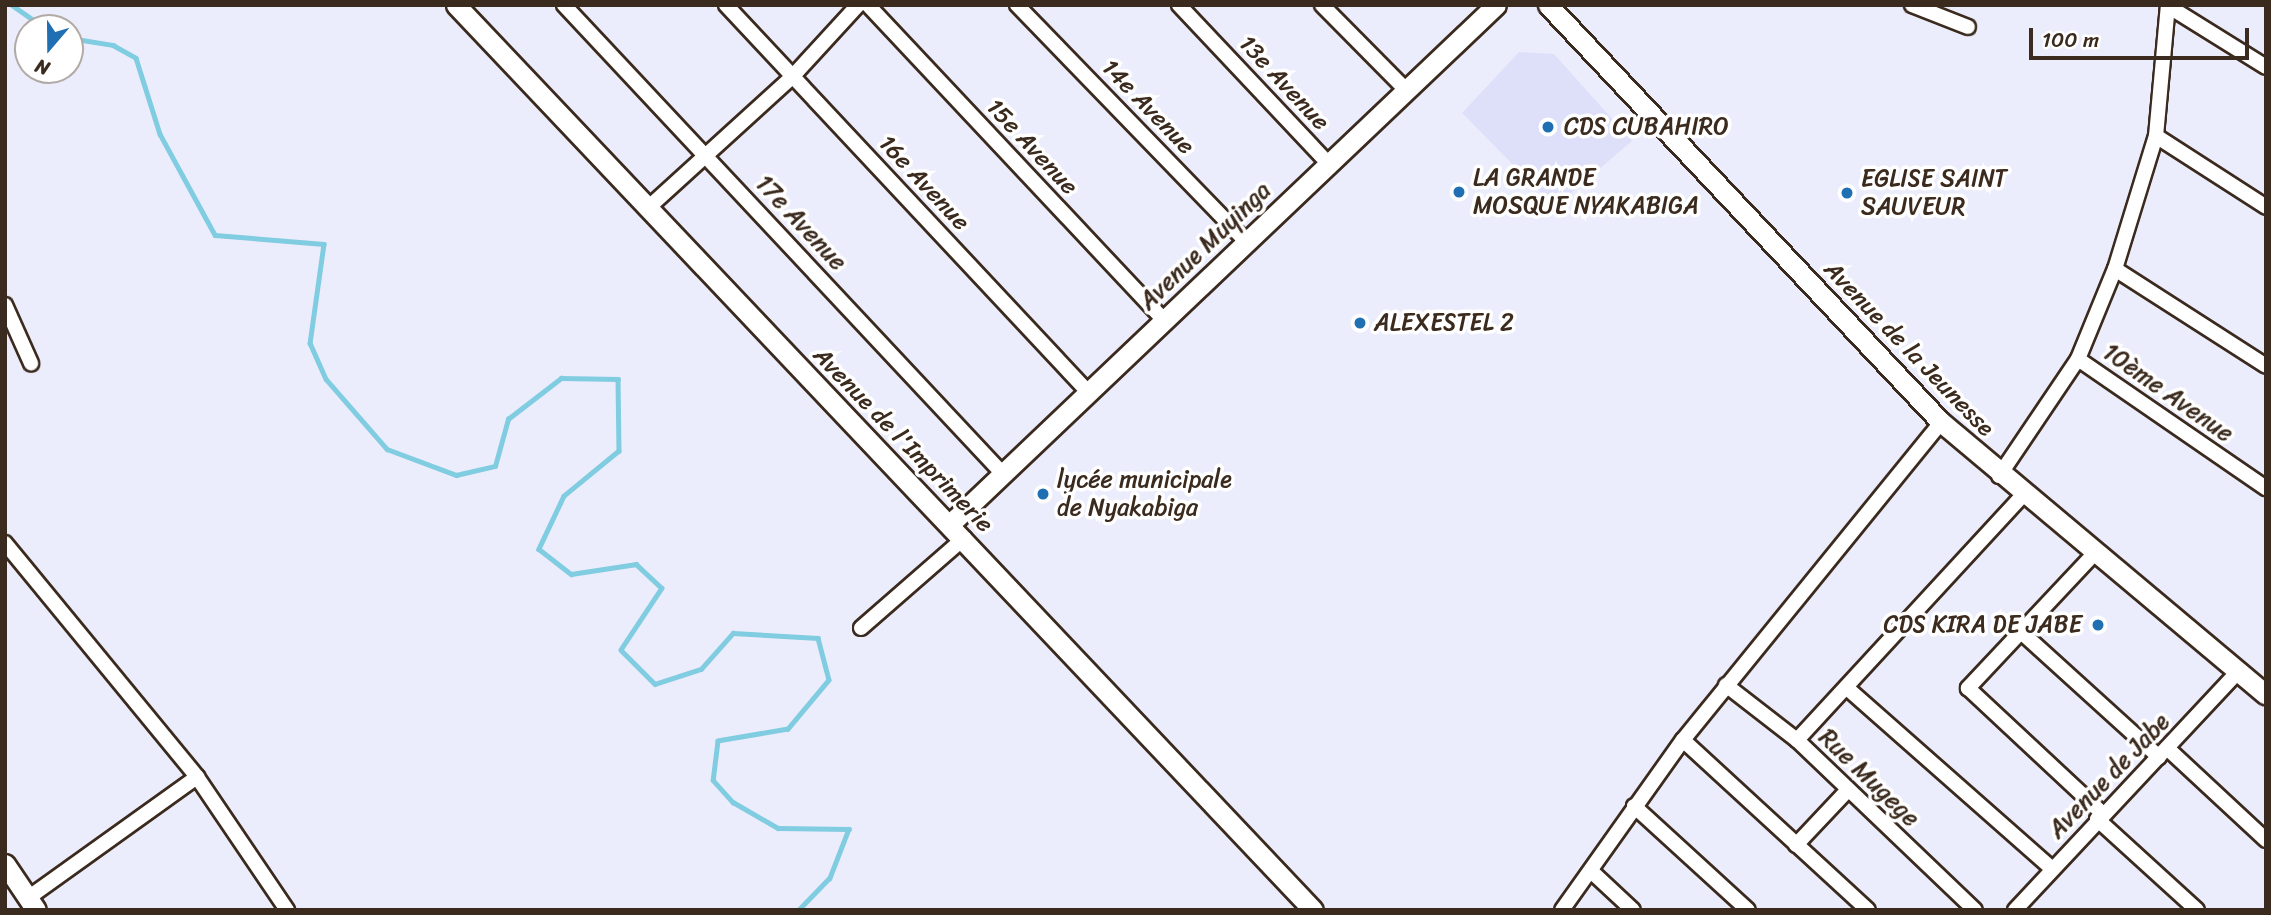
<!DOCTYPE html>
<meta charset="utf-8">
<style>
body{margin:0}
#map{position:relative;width:2271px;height:915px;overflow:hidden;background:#ecedfc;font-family:Sriracha,sans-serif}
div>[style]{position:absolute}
.built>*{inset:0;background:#dee0fa}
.stream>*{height:4.5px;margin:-2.25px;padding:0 2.25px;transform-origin:2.25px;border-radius:2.25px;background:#80cce0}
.roads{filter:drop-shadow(2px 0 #3b2a1e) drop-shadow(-2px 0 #3b2a1e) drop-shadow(0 2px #3b2a1e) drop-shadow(0 -2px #3b2a1e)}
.street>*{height:14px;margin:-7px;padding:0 7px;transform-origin:7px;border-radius:7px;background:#fff}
.secondary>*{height:19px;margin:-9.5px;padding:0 9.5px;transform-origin:9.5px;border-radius:9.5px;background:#fff}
.dots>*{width:19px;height:19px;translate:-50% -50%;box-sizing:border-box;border:4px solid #fff;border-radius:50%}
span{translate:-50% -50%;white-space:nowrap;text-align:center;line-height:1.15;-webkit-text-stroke:7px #fff;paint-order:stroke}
.street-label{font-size:24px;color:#3b2a1e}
.poi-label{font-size:24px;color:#3b2a1e}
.left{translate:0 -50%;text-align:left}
.right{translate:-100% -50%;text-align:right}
.frame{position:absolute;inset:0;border:7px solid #3b2a1e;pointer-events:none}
.north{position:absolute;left:14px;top:14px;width:70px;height:70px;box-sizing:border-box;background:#fff;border:2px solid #b1aaa5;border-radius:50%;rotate:200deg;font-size:19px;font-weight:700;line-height:28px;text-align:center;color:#3b2a1e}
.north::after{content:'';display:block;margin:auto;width:24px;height:32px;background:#1f6fb2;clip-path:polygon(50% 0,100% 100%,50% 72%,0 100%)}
.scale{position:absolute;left:2029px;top:28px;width:220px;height:32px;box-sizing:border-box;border:4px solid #3b2a1e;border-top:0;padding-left:9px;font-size:21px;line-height:24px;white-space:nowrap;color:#3b2a1e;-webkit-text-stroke:5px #fff;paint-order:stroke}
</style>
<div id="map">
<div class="built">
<i style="clip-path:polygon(1519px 52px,1554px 54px,1632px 141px,1555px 207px,1462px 113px)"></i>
</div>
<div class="stream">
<i style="left:12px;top:5px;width:40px;rotate:34.9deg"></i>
<i style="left:70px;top:38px;width:44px;rotate:9.2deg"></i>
<i style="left:113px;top:45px;width:26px;rotate:29deg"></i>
<i style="left:136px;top:58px;width:80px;rotate:72.5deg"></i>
<i style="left:160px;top:134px;width:115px;rotate:61.4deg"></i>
<i style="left:215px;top:235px;width:109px;rotate:4.7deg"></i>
<i style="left:324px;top:244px;width:100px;rotate:98deg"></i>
<i style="left:310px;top:343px;width:39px;rotate:66deg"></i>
<i style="left:326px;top:379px;width:93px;rotate:48.9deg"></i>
<i style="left:387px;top:449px;width:74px;rotate:20.6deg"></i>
<i style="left:456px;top:475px;width:40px;rotate:-13deg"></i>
<i style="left:495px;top:466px;width:49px;rotate:-74.5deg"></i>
<i style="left:508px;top:419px;width:67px;rotate:-37.7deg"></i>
<i style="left:561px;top:378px;width:57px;rotate:1deg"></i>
<i style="left:618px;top:379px;width:72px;rotate:89.2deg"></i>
<i style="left:619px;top:451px;width:71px;rotate:140.7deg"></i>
<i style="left:564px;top:496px;width:59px;rotate:115.3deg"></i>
<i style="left:539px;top:549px;width:41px;rotate:38deg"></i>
<i style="left:571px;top:574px;width:66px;rotate:-8.7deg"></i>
<i style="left:636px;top:564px;width:35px;rotate:43deg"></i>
<i style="left:662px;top:588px;width:74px;rotate:123.5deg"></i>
<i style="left:621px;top:650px;width:48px;rotate:45deg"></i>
<i style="left:655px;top:684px;width:48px;rotate:-18.1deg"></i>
<i style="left:701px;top:669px;width:48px;rotate:-48.4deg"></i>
<i style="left:733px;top:633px;width:85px;rotate:3.4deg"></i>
<i style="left:818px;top:638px;width:43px;rotate:75.3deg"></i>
<i style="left:829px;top:680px;width:64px;rotate:129.9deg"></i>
<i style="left:788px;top:729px;width:71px;rotate:170.3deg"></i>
<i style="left:718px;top:741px;width:39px;rotate:97deg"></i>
<i style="left:713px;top:780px;width:30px;rotate:48deg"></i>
<i style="left:733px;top:802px;width:52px;rotate:30deg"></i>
<i style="left:778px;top:828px;width:71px;rotate:0.8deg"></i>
<i style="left:849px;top:829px;width:53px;rotate:111.2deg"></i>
<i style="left:830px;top:878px;width:45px;rotate:134.1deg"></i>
</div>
<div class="roads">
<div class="street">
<i style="left:564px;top:5px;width:642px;rotate:46.89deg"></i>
<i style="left:726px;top:5px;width:530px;rotate:46.91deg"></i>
<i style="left:868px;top:5px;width:432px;rotate:46.8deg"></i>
<i style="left:1017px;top:5px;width:329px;rotate:45.9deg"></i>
<i style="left:1179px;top:5px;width:216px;rotate:46.7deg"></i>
<i style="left:1322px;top:5px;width:121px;rotate:45.3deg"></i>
<i style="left:1912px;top:5px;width:60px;rotate:21.4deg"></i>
<i style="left:2168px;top:6px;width:115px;rotate:31.9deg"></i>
<i style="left:2156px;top:136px;width:131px;rotate:32.8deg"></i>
<i style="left:648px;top:208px;width:196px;rotate:-42.3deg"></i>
<i style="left:793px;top:76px;width:96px;rotate:-47.5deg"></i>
<i style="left:2115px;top:269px;width:179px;rotate:32.7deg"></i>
<i style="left:5px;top:305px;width:64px;rotate:65.9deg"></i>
<i style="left:2078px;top:359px;width:228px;rotate:34.5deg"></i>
<i style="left:1999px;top:476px;width:141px;rotate:-56deg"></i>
<i style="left:2078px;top:359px;width:97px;rotate:-67.7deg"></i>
<i style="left:2115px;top:269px;width:139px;rotate:-72.9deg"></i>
<i style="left:2156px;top:136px;width:132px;rotate:-84.8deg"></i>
<i style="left:5px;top:543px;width:303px;rotate:50.6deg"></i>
<i style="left:197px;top:777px;width:161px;rotate:55.9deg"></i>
<i style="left:2093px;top:555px;width:183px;rotate:133.2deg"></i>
<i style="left:1968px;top:688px;width:183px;rotate:43deg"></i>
<i style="left:861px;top:628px;width:137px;rotate:-41.1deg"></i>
<i style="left:2019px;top:630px;width:189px;rotate:42.2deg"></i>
<i style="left:1726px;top:685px;width:90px;rotate:37.8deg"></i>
<i style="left:1797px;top:740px;width:246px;rotate:43.7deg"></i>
<i style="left:1847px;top:688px;width:273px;rotate:41.4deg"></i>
<i style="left:1683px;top:740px;width:251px;rotate:42.6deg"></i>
<i style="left:1797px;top:740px;width:333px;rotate:-47.3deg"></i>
<i style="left:2167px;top:748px;width:135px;rotate:42.9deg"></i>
<i style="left:1634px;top:806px;width:154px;rotate:42.4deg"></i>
<i style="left:2097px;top:819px;width:135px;rotate:42.3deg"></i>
<i style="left:1796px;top:845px;width:73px;rotate:-46.7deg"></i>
<i style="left:1591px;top:871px;width:57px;rotate:42.9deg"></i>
<i style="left:28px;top:898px;width:208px;rotate:-35.6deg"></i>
<i style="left:1562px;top:910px;width:209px;rotate:-54.6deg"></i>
<i style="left:1683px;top:740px;width:409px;rotate:-50.9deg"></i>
<i style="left:2015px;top:910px;width:323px;rotate:-46.9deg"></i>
</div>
<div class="secondary">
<i style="left:456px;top:5px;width:1246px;rotate:46.56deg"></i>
<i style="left:1548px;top:5px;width:573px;rotate:46.7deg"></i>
<i style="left:1941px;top:422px;width:424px;rotate:40deg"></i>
<i style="left:950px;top:524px;width:753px;rotate:-43.55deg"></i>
<i style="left:5px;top:864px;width:55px;rotate:56deg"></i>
</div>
</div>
<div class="dots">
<i style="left:1548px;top:127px;background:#1f6fb2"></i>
<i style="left:1459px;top:192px;background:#1f6fb2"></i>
<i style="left:1847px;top:193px;background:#1f6fb2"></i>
<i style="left:1360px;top:323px;background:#1f6fb2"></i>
<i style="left:1043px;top:494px;background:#1f6fb2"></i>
<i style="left:2098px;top:625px;background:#1f6fb2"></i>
</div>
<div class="street-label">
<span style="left:1284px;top:83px;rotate:47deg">13e Avenue</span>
<span style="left:1148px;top:107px;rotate:46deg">14e Avenue</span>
<span style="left:1032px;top:147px;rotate:47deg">15e Avenue</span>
<span style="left:924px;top:183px;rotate:47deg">16e Avenue</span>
<span style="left:801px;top:223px;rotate:47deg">17e Avenue</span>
<span style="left:1205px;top:246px;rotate:-44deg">Avenue Muyinga</span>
<span style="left:1909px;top:349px;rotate:46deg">Avenue de la Jeunesse</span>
<span style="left:2168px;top:393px;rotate:35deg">10ème Avenue</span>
<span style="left:903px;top:440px;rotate:46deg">Avenue de l'Imprimerie</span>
<span style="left:2109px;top:776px;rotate:-46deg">Avenue de Jabe</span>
<span style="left:1869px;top:778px;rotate:44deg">Rue Mugege</span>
</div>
<div class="poi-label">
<span class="left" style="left:1564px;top:127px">CDS CUBAHIRO</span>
<span class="left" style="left:1473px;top:192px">LA GRANDE<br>MOSQUE NYAKABIGA</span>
<span class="left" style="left:1861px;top:193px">EGLISE SAINT<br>SAUVEUR</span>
<span class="left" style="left:1374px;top:323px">ALEXESTEL 2</span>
<span class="left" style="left:1057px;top:494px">lycée municipale<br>de Nyakabiga</span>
<span class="right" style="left:2082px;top:625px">CDS KIRA DE JABE</span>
</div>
<div class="frame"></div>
<div class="north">N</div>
<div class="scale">100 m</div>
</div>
